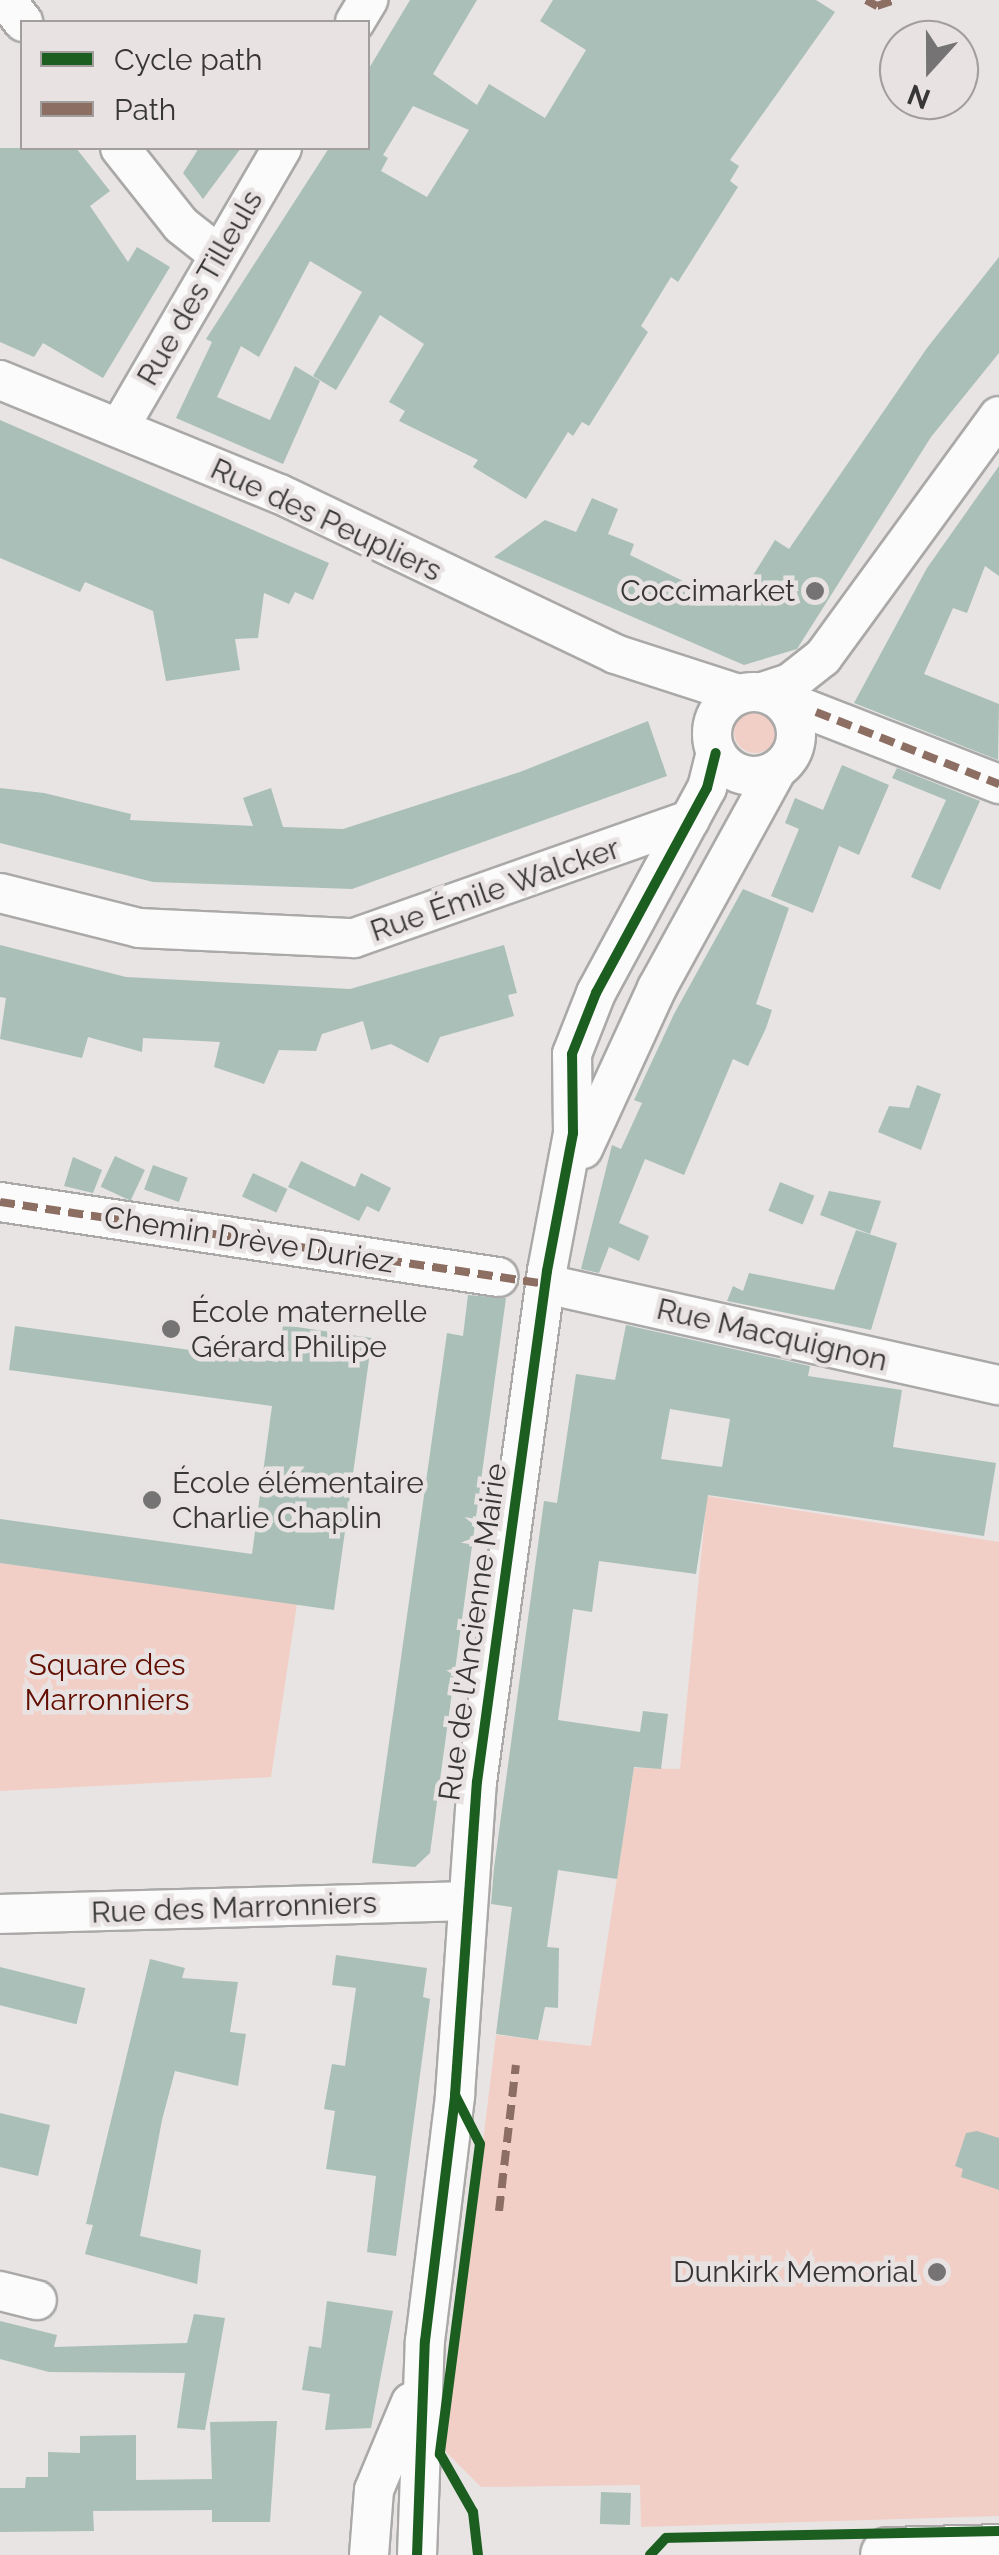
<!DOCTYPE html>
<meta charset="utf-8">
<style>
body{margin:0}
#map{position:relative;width:999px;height:2555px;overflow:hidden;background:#e7e4e3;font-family:Raleway,sans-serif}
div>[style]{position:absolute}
.green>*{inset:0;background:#f2cfc6}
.round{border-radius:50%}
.building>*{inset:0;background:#aabfb8;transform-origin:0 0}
.roads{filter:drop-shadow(2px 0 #aaa9a8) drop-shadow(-2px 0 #aaa9a8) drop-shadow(0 2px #aaa9a8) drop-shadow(0 -2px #aaa9a8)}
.minor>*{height:38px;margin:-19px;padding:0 19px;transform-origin:19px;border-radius:19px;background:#fbfbfb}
.minor>.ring{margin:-19px;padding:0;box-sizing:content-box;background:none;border:38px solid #fbfbfb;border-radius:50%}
.secondary>*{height:55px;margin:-27.5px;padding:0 27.5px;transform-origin:27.5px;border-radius:27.5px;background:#fbfbfb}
.quiet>*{height:8px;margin-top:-4px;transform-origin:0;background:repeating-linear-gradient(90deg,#8d6e63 0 15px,transparent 0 23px)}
.cycleway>*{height:10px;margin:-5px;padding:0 5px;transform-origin:5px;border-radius:5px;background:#1b5e20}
.dots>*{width:28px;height:28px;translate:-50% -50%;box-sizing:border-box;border:5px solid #e8e3e2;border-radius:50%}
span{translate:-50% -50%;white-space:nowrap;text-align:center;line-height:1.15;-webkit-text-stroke:9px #e8e3e2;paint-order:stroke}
.street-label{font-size:30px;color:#383636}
.poi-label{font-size:30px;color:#383636}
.right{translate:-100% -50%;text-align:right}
.left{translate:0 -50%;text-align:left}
.park-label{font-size:30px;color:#620e00}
.legend{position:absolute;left:20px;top:20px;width:350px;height:130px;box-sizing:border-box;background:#e8e3e2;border:2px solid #a29e9d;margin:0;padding:12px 18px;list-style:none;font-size:30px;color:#383636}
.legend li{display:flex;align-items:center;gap:20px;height:50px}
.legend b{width:50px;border:2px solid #a29e9d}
.north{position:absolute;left:879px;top:20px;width:100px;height:100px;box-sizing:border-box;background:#e8e3e2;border:2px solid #a29e9d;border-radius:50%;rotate:201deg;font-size:28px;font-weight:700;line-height:40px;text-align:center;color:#383636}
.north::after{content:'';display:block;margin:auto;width:35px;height:45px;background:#757373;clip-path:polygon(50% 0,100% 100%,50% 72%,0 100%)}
</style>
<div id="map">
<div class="green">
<i class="round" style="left:734px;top:711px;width:42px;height:42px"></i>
<i style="clip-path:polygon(707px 1496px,999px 1542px,999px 2516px,641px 2527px,640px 2485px,481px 2487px,445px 2451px,496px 2035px,591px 2046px,634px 1768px,680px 1769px)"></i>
<i style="clip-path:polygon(0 1563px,297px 1604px,271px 1777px,0 1791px)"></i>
</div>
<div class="building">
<i style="clip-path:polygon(evenodd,410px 0,477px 0,433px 74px,477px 105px,489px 84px,545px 118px,586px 50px,540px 21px,553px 0,816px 0,835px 12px,730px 160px,739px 166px,730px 181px,738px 187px,678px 282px,671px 277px,641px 326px,648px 332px,589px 426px,582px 422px,573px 436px,568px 432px,526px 499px,473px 467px,478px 460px,399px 421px,405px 411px,389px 402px,424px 344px,380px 315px,336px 390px,313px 376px,362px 292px,310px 261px,259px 357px,241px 346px,217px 397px,270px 420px,295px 366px,320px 381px,283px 464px,176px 418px,212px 342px,206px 339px,329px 148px,368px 148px,368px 70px,410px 0,413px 106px,469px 130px,427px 197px,381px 171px,388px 158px,383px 155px,413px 106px)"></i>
<i style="clip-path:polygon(0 148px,76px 148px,110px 191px,90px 206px,128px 262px,137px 247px,170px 267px,103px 378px,43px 343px,34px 357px,0 342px)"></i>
<i style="clip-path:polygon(199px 148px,241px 148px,203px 199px,183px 173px)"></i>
<i style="clip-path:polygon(999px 257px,999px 353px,931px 437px,797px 649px,744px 665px,494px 557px,545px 520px,576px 532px,592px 498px,618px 509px,608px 534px,634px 544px,630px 555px,734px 606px,775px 540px,789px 549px,927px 348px)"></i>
<i style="clip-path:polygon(0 420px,329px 563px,313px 600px,295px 592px,289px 604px,264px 593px,258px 638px,235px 639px,240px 670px,166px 681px,153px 611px,85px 582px,80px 592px,0 558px)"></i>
<i style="clip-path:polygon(999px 466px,999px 576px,985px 566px,967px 613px,953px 608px,924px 674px,999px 704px,998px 760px,854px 703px,927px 568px)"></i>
<i style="clip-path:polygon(648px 721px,667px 776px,352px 889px,153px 882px,0 843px,0 788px,44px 793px,131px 814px,130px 820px,253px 826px,243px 798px,271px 788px,283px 827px,343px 829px,520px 772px)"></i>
<i style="clip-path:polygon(842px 765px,889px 785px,859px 855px,839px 846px,813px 913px,771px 896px,799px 829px,785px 823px,795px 798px,823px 810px)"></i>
<i style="clip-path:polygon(897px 768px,980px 801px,940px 890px,911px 877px,946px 800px,892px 778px)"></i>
<i style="clip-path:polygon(743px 889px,789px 908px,756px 1004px,772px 1010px,766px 1028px,748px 1066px,733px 1059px,684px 1175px,645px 1159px,619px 1223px,649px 1236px,639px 1261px,609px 1247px,599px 1273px,581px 1269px,612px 1145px,621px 1149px,642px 1103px,634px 1100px,674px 1014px)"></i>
<i style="clip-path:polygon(0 945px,126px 977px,350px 989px,504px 945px,517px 993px,508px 995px,514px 1016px,440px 1037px,428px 1063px,391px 1044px,371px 1050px,363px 1021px,322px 1034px,316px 1051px,279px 1050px,264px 1084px,214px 1067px,220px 1042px,143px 1038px,142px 1052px,88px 1037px,82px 1058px,0 1039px,6px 998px,0 997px)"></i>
<i style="clip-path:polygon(917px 1085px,941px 1094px,921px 1150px,878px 1132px,889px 1106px,909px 1108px)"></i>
<i style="left:115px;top:1156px;width:33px;height:34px;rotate:25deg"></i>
<i style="clip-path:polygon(73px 1157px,102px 1170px,93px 1193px,64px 1186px)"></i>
<i style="clip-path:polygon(301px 1161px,355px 1187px,361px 1173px,391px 1188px,379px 1212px,367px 1206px,359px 1221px,288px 1187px)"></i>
<i style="left:153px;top:1165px;width:37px;height:26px;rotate:20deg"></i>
<i style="left:253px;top:1173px;width:38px;height:26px;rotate:25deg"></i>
<i style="left:780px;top:1182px;width:37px;height:31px;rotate:22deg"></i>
<i style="clip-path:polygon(829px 1191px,881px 1201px,870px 1234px,820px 1215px)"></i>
<i style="clip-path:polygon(856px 1230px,897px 1243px,871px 1330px,727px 1301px,733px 1286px,743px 1291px,749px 1273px,834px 1290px)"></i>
<i style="clip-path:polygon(468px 1295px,506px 1298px,430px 1853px,415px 1867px,372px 1863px,447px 1333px,463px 1336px)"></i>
<i style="clip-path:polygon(283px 1325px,372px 1338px,334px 1610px,0 1563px,0 1519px,252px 1554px,272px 1406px,9px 1370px,15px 1326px,278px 1362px)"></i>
<i style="clip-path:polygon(evenodd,626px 1325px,810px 1366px,808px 1376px,902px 1390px,893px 1447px,996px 1463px,984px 1536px,708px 1495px,696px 1574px,599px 1561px,592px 1612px,573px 1609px,558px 1720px,640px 1732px,643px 1711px,668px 1714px,661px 1769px,634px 1767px,617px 1879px,558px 1870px,547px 1947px,559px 1948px,558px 2008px,545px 2007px,538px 2040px,496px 2034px,512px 1907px,491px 1904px,494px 1868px,544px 1501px,557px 1503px,576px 1374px,615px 1380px,626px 1325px,670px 1409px,730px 1419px,722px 1467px,661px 1459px,670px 1409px)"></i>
<i style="clip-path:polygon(336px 1955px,427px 1968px,423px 1997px,430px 1999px,396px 2256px,367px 2252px,376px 2176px,326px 2169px,335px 2111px,324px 2109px,332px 2064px,345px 2066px,356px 1988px,332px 1985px)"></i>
<i style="clip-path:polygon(150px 1959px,185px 1968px,182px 1978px,238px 1982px,230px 2032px,246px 2034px,238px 2086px,175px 2071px,162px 2120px,140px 2236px,201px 2250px,197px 2284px,85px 2254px,93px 2225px,86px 2224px)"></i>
<i style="left:0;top:1967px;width:88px;height:37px;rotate:14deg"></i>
<i style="clip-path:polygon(0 2113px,50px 2125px,38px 2176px,0 2167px)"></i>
<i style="clip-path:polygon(977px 2131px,999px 2138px,999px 2190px,961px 2177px,963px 2169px,955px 2166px,966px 2133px)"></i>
<i style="clip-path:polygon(327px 2301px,393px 2311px,371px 2428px,325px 2430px,330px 2394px,302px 2390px,309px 2346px,321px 2348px)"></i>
<i style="clip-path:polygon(194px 2314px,225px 2318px,205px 2430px,177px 2428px,185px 2373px,49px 2372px,0 2359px,0 2321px,57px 2335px,54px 2347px,187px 2343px)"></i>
<i style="clip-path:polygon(277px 2421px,270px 2522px,212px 2522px,212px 2510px,93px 2511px,94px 2531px,0 2532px,0 2488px,25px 2488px,26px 2477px,48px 2477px,48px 2452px,80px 2453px,80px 2436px,136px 2435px,136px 2480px,212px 2479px,210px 2422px)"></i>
<i style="left:601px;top:2492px;width:30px;height:32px;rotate:2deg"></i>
</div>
<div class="roads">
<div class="minor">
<i style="left:6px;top:0;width:28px;rotate:52deg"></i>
<i style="left:355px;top:22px;width:26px;rotate:-59deg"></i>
<i style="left:120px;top:148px;width:98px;rotate:51.6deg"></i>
<i style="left:181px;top:225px;width:48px;rotate:38.3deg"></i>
<i style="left:0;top:380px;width:302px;rotate:22.2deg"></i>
<i style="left:280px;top:494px;width:371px;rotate:25.5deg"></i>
<i style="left:615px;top:654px;width:130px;rotate:17.9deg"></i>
<i style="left:119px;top:428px;width:324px;rotate:-59.8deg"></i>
<i class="ring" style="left:712px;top:692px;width:46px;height:46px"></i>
<i style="left:762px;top:692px;width:29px;rotate:-18deg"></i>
<i style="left:790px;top:683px;width:42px;rotate:-38.2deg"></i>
<i style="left:823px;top:657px;width:298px;rotate:-53.9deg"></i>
<i style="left:773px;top:696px;width:243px;rotate:21.3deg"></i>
<i style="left:0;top:893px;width:143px;rotate:14.1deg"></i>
<i style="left:139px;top:928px;width:215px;rotate:2.7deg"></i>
<i style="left:354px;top:938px;width:356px;rotate:-19.4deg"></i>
<i style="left:583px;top:1149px;width:177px;rotate:-65.3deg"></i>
<i style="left:657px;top:988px;width:249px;rotate:-61.2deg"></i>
<i style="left:0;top:1202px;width:504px;rotate:8.56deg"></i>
<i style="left:546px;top:1284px;width:464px;rotate:12.6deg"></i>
<i style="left:0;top:1914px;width:468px;rotate:-1.6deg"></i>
<i style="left:0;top:2291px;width:38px;rotate:14deg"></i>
<i style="left:369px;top:2555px;width:65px;rotate:-85.6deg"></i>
<i style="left:374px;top:2490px;width:95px;rotate:-67.2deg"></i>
<i style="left:417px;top:2555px;width:214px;rotate:-87.9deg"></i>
<i style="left:425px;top:2341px;width:248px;rotate:-83deg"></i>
<i style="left:455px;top:2095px;width:314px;rotate:-86deg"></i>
<i style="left:477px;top:1782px;width:516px;rotate:-82.2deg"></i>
<i style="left:547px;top:1271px;width:140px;rotate:-79.3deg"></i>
<i style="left:573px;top:1133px;width:79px;rotate:-90.7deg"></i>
<i style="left:572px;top:1054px;width:66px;rotate:-68.5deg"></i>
<i style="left:596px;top:993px;width:233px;rotate:-61.6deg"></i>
<i style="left:707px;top:788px;width:36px;rotate:-76deg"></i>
</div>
<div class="secondary">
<i style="left:888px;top:2555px;width:111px;rotate:-1.5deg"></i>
</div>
</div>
<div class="quiet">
<i style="left:866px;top:0;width:13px;rotate:29deg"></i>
<i style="left:877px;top:6px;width:18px;rotate:-19deg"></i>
<i style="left:816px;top:712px;width:197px;rotate:21.5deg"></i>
<i style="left:0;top:1202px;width:552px;rotate:8.54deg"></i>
<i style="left:499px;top:2211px;width:147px;rotate:-83.4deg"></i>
</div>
<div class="cycleway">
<i style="left:455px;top:2095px;width:55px;rotate:63deg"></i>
<i style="left:480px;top:2144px;width:313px;rotate:97.4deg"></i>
<i style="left:440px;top:2454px;width:67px;rotate:60.4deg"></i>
<i style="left:473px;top:2512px;width:43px;rotate:83.4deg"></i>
<i style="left:417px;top:2555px;width:214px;rotate:-87.9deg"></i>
<i style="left:425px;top:2341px;width:248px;rotate:-83deg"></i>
<i style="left:455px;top:2095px;width:314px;rotate:-86deg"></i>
<i style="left:477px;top:1782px;width:516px;rotate:-82.2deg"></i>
<i style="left:547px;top:1271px;width:140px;rotate:-79.3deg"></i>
<i style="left:573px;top:1133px;width:79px;rotate:-90.7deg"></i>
<i style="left:572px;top:1054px;width:66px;rotate:-68.5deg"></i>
<i style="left:596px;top:993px;width:233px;rotate:-61.6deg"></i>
<i style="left:707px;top:788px;width:36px;rotate:-76deg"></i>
<i style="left:650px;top:2555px;width:23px;rotate:-47deg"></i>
<i style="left:666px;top:2538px;width:333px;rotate:-1.2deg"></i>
</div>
<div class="dots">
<i style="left:815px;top:591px;background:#757373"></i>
<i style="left:171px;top:1329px;background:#757373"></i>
<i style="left:152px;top:1500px;background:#757373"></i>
<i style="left:937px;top:2272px;background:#757373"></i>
</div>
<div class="street-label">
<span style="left:200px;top:288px;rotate:-60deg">Rue des Tilleuls</span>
<span style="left:326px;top:520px;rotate:25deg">Rue des Peupliers</span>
<span style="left:495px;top:890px;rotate:-19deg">Rue Émile Walcker</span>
<span style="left:249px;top:1240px;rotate:9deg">Chemin Drève Duriez</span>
<span style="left:772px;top:1335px;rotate:13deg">Rue Macquignon</span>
<span style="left:473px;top:1632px;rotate:-82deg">Rue de l'Ancienne Mairie</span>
<span style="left:234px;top:1908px;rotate:-2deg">Rue des Marronniers</span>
</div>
<div class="poi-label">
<span class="right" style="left:795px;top:591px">Coccimarket</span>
<span class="left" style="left:191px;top:1329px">École maternelle<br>Gérard Philipe</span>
<span class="left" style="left:172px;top:1500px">École élémentaire<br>Charlie Chaplin</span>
<span class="right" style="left:917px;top:2272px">Dunkirk Memorial</span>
</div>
<div class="park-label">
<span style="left:107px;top:1682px">Square des<br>Marronniers</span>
</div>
<ul class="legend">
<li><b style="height:12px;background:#1b5e20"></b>Cycle path</li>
<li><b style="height:12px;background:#8d6e63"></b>Path</li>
</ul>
<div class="north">N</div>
</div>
